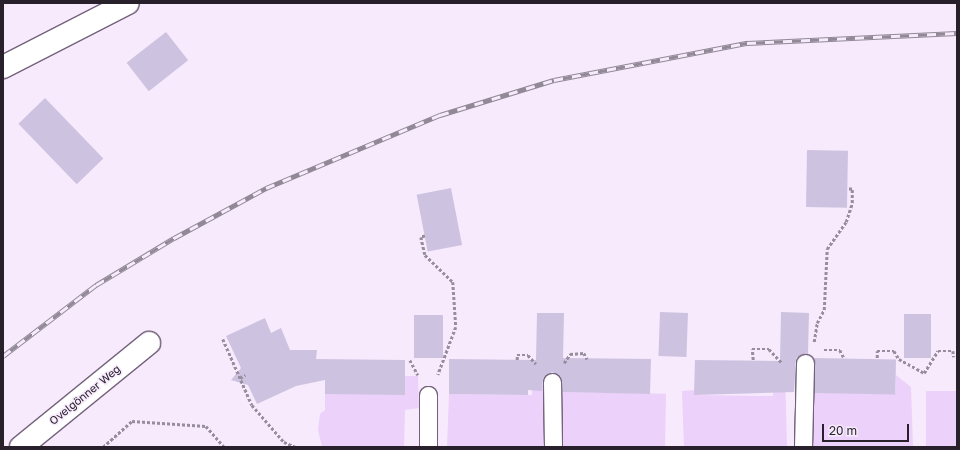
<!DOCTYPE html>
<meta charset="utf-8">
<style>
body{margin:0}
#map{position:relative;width:960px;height:450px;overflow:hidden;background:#f6eafc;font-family:"Golos Text",sans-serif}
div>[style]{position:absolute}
.green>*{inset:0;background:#ecd1fa;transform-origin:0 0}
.building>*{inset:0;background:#cec2e1;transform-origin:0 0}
.path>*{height:2.5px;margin-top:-1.25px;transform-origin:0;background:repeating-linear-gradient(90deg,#978d9c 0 3px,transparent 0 5px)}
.roads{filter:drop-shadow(1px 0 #73627b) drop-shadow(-1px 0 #73627b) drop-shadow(0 1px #73627b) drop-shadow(0 -1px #73627b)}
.lane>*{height:17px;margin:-8.5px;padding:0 8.5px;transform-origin:8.5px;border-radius:8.5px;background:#fff}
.street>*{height:22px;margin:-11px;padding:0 11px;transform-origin:11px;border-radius:11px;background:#fff}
.rail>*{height:4.5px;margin-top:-2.25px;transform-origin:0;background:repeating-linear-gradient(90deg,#f6eafc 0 9px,#928997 0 18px);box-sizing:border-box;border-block:1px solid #928997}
span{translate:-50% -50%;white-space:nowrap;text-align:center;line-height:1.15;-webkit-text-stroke:3px #f6eafc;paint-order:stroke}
.street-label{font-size:11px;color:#28212c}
.frame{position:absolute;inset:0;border:4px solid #28212c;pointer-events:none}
.scale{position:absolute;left:822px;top:424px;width:87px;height:18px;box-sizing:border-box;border:2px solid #28212c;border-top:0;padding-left:5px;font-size:12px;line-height:14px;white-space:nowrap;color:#28212c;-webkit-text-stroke:3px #f6eafc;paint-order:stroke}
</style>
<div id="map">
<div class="green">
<i style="clip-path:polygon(774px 369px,785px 370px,787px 447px,684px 447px,682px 391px,695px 390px,695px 395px,773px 396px)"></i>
<i style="clip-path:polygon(534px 371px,546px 391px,546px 447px,447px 447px,449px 394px,532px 395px)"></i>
<i style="clip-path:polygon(896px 375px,911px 387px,913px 447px,811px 447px,812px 393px,896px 393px)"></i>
<i style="clip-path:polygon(405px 376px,418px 376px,419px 408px,405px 410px,404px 447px,322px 447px,318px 430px,320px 414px,325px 410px,325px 394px)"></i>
<i style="left:926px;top:391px;width:31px;height:56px"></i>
<i style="left:561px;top:392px;width:105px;height:55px;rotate:1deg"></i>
</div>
<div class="building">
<i style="left:166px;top:32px;width:36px;height:50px;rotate:52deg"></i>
<i style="left:45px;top:98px;width:84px;height:37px;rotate:46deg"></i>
<i style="left:807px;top:150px;width:41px;height:57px;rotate:1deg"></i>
<i style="left:451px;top:188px;width:58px;height:35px;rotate:79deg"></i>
<i style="left:660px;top:312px;width:28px;height:44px;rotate:2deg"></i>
<i style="clip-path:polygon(781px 312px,809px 313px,808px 354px,796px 358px,794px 392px,694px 395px,695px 360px,780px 361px)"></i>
<i style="clip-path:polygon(537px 313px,564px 313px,563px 358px,651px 359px,650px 394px,562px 392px,561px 377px,552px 372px,543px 378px,542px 391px,528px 390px,528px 395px,449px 394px,449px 359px,536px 360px)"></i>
<i style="left:904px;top:314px;width:27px;height:44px"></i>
<i style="left:414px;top:315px;width:29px;height:43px"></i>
<i style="clip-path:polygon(265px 318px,271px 333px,281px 328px,290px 350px,317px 350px,316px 359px,405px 360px,405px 395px,325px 394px,325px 380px,296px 386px,257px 404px,248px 385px,231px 380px,241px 368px,226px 336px)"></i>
<i style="left:814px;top:358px;width:82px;height:35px;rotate:1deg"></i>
</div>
<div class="path">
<i style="left:425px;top:236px;width:4px;rotate:166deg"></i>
<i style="left:421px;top:237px;width:18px;rotate:77deg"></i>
<i style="left:425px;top:255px;width:39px;rotate:44deg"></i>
<i style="left:453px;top:282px;width:45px;rotate:86.2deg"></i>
<i style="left:456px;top:327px;width:51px;rotate:110.6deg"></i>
<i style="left:223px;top:339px;width:72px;rotate:66.3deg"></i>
<i style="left:252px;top:405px;width:49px;rotate:49.1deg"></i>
<i style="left:284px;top:442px;width:13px;rotate:23deg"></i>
<i style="left:814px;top:342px;width:19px;rotate:-81deg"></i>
<i style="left:817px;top:323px;width:15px;rotate:-62deg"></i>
<i style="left:824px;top:310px;width:61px;rotate:-87.2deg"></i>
<i style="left:827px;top:249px;width:33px;rotate:-55deg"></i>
<i style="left:846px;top:222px;width:20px;rotate:-72deg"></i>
<i style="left:852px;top:203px;width:14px;rotate:-90deg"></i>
<i style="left:852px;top:189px;width:5px;rotate:180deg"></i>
<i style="left:824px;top:350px;width:16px"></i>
<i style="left:840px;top:350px;width:9px;rotate:63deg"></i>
<i style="left:877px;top:358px;width:7px;rotate:-90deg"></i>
<i style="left:877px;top:351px;width:17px"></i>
<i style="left:894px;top:351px;width:9px;rotate:58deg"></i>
<i style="left:899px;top:359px;width:29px;rotate:29deg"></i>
<i style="left:924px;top:373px;width:26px;rotate:-58deg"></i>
<i style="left:938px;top:351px;width:15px"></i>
<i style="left:953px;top:351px;width:6px;rotate:81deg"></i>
<i style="left:410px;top:360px;width:17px;rotate:62deg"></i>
<i style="left:517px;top:360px;width:5px;rotate:-90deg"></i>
<i style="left:517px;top:355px;width:11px"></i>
<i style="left:528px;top:355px;width:12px;rotate:48deg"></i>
<i style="left:753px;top:360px;width:11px;rotate:-95deg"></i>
<i style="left:752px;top:349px;width:17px"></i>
<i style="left:769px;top:349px;width:18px;rotate:47deg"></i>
<i style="left:564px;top:363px;width:11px;rotate:-56deg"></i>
<i style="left:570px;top:354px;width:14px;rotate:-4deg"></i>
<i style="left:584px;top:353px;width:7px;rotate:63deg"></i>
<i style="left:240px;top:378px;width:6px;rotate:-31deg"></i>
<i style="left:103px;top:447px;width:39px;rotate:-42deg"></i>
<i style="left:132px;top:421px;width:74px;rotate:3.9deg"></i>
<i style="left:206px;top:426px;width:28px;rotate:49deg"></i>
</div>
<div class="roads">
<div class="lane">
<i style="left:552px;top:382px;width:65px;rotate:89.1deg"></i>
<i style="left:428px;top:395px;width:52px;rotate:90deg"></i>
<i style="left:803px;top:447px;width:84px;rotate:-88.6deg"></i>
</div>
<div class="street">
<i style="left:3px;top:67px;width:140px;rotate:-27.1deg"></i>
<i style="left:21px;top:447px;width:165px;rotate:-39.1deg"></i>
</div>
</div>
<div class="rail">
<i style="left:3px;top:356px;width:117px;rotate:-37.4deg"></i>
<i style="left:96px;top:285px;width:91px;rotate:-31.1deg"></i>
<i style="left:174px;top:238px;width:105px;rotate:-28.5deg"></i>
<i style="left:266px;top:188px;width:189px;rotate:-22.8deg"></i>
<i style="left:440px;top:115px;width:119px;rotate:-17.1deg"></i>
<i style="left:554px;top:80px;width:197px;rotate:-10.9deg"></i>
<i style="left:747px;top:43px;width:210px;rotate:-2.7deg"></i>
</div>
<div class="street-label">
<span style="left:85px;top:395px;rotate:-39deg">Ovelgönner Weg</span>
</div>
<div class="frame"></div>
<div class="scale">20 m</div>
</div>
